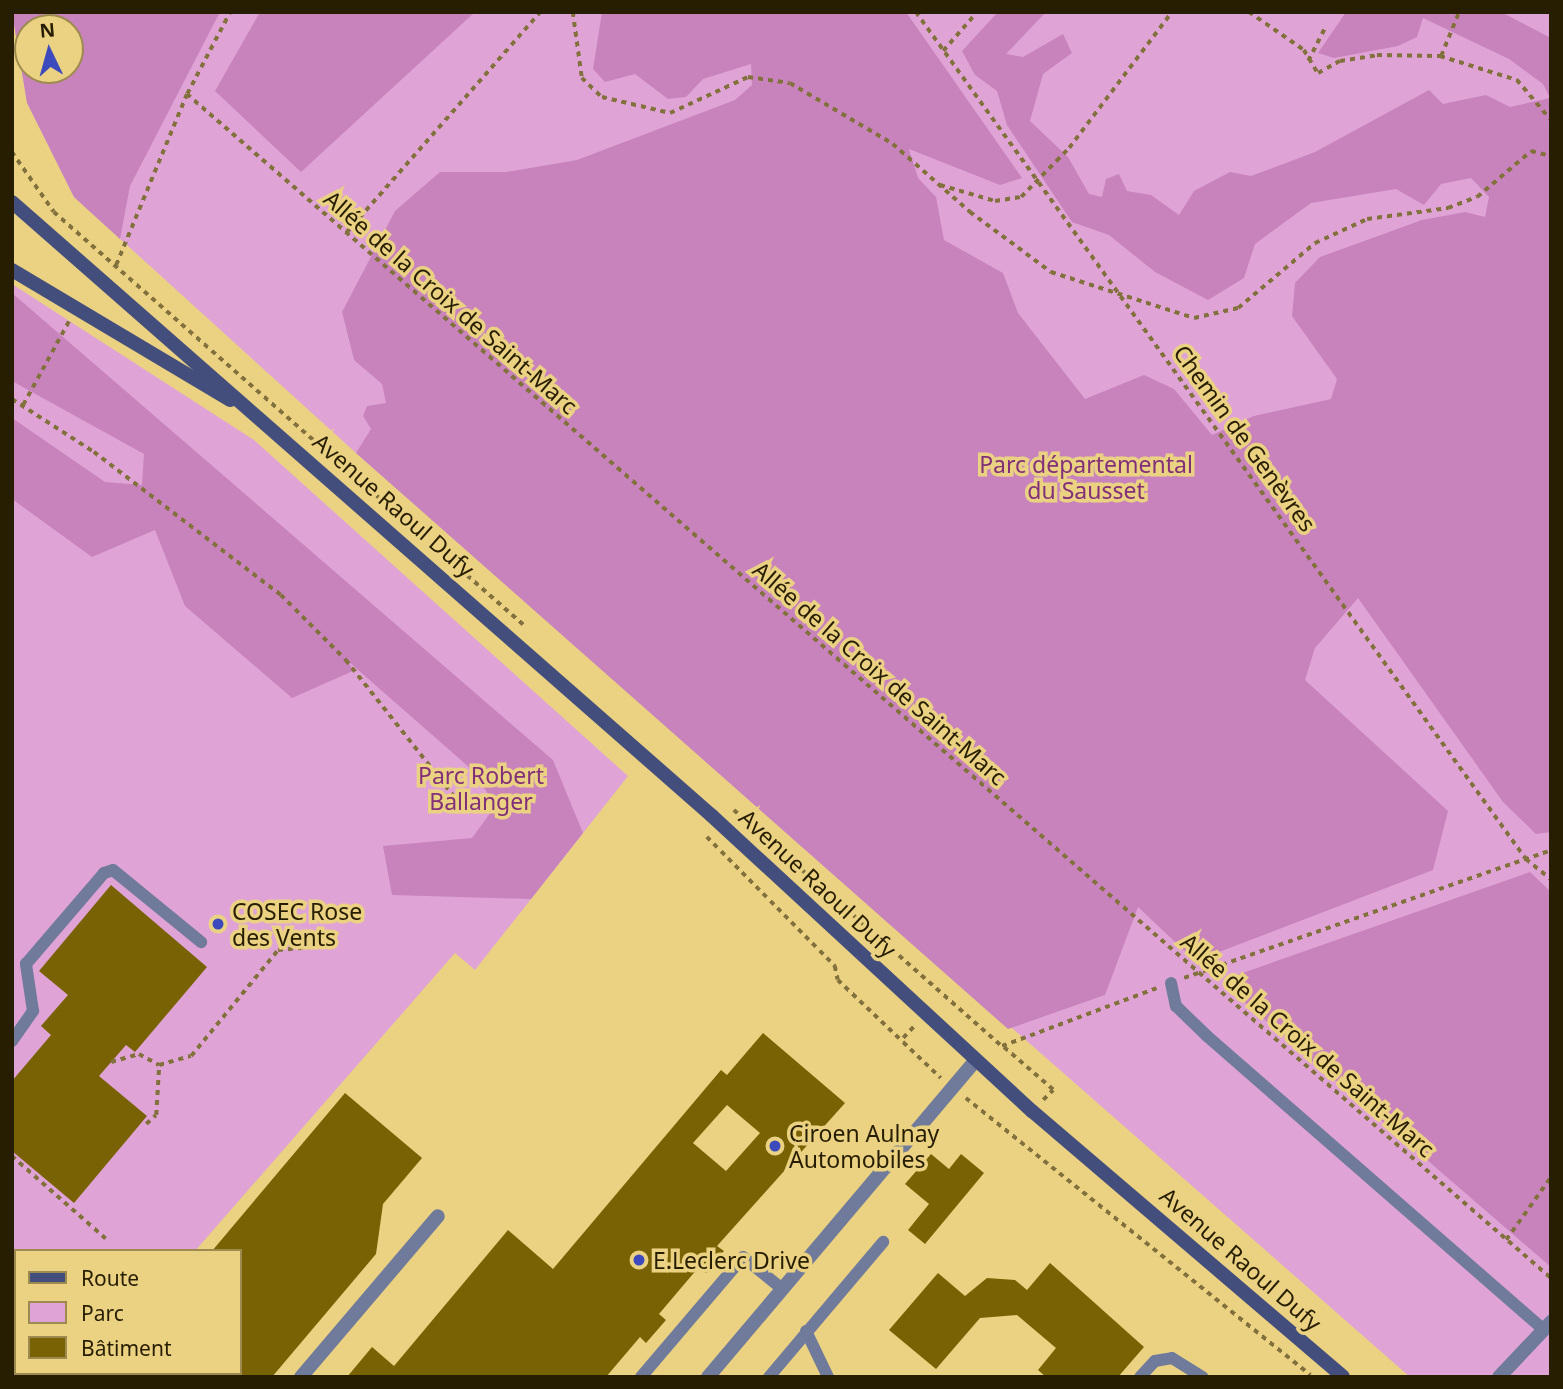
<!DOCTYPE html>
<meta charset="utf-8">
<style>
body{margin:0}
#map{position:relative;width:1563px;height:1389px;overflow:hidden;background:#ebd283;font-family:"Noto Sans",sans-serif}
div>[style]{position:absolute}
.green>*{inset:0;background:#dfa4d5}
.forest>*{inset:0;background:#c883bd}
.building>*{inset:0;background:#796203}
.path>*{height:3.5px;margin-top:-1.75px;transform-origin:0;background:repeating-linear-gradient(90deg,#82713d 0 5px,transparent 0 10px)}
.service>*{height:12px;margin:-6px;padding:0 6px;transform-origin:6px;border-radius:6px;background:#707a9a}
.minor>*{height:14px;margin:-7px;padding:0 7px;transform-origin:7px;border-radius:7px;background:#707a9a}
.tertiary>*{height:14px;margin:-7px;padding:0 7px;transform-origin:7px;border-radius:7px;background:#707a9a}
.secondary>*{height:14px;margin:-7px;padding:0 7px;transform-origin:7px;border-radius:7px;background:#434e7d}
.dots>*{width:19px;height:19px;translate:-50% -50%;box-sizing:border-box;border:4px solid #ebd283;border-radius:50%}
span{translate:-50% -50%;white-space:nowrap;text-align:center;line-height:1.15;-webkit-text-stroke:7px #ebd283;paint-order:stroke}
.street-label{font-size:23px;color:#271d00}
.park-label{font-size:23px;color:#823079}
.poi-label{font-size:23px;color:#271d00}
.left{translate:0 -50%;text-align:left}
.frame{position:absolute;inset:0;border:14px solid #271d00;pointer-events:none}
.legend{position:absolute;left:14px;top:1249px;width:228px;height:126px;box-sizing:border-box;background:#ebd283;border:2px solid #9d8a4f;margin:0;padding:9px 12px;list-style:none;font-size:21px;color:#271d00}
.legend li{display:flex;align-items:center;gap:14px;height:35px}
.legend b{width:35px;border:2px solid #9d8a4f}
.north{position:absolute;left:14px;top:14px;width:70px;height:70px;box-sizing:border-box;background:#ebd283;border:2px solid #9d8a4f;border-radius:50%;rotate:355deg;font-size:19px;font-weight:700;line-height:28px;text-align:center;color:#271d00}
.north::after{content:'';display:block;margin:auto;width:24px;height:32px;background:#3c4abe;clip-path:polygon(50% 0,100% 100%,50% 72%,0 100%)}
</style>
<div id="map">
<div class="green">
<i style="clip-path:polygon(evenodd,12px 12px,1551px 12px,1551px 1377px,1410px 1377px,356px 453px,74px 197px,27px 102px,12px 12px,28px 28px,70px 28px,70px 70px,28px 70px,28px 28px)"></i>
<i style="clip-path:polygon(12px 284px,254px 440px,628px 776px,475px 970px,455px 953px,195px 1251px,16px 1251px,16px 1373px,70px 1373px,65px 1377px,12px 1377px)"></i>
</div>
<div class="forest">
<i style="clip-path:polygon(evenodd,12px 12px,220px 12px,130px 186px,120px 239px,74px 197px,27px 103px,12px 12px,28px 28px,70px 28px,70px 70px,28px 70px,28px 28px)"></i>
<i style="clip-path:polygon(260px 12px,475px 12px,301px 172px,215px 91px)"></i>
<i style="clip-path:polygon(602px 12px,906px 12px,1022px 178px,1000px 185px,909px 149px,918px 178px,936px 197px,944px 240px,1003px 273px,1018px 313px,1085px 399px,1144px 375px,1174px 389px,1212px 435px,1254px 416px,1331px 399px,1337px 379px,1292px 316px,1295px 283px,1320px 257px,1422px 220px,1465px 212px,1485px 217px,1489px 197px,1471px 178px,1441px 184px,1424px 205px,1396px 189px,1311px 203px,1255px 244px,1244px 278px,1208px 300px,1155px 272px,1109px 235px,1072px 222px,1007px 125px,997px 91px,975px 75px,962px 51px,998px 12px,1046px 12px,1006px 54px,1023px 57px,1063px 34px,1072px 53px,1043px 74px,1030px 121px,1068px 157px,1089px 194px,1102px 197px,1106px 179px,1119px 174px,1127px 191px,1151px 195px,1179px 215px,1194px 191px,1230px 172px,1251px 176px,1315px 152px,1429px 90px,1443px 104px,1486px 95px,1510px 107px,1550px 98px,1543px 84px,1509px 59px,1423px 18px,1417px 37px,1398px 46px,1334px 58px,1318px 53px,1346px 12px,1501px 12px,1551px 38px,1551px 832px,1536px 834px,1503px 802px,1358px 598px,1315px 648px,1305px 680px,1448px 811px,1433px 870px,1206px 957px,1192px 958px,1138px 907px,1105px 995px,1008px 1029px,356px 453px,371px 429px,363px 416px,367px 406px,386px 403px,382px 384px,354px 360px,342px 312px,395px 211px,440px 172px,506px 172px,577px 160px,735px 100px,752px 85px,751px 64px,703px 79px,686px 97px,668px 99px,635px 74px,605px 82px,593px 69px)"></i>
<i style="clip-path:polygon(12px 293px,553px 760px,583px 833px,531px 899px,392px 895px,383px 846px,472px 838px,496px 805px,470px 768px,349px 662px,353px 671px,292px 698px,185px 606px,155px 530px,92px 557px,12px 499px,12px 418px,105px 482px,142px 485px,144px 454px,12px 381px)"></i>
<i style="clip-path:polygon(1530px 872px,1551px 892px,1551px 1267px,1228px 988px,1234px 976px)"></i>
</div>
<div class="building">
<i style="clip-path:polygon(111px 885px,207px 967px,135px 1052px,126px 1045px,99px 1076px,147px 1116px,74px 1203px,12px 1151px,12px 1081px,51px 1035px,41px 1026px,68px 995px,39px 971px)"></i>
<i style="clip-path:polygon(evenodd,763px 1033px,845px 1103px,717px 1246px,724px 1251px,706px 1273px,698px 1268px,659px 1314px,666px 1320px,646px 1343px,640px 1337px,606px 1377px,347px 1377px,372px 1347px,394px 1366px,508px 1230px,553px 1269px,721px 1070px,727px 1075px,763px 1033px,727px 1105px,760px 1133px,726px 1171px,693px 1143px,727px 1105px)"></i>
<i style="clip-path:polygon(345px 1093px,422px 1158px,383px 1204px,376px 1254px,272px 1377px,240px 1377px,240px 1251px,212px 1251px)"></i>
<i style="clip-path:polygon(931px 1154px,949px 1169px,961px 1154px,984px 1173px,925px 1244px,908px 1230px,929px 1204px,905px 1184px)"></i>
<i style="clip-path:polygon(1050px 1263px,1144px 1347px,1118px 1377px,1046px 1377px,1038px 1370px,1056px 1348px,1017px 1315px,980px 1318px,936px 1369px,889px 1330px,938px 1273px,965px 1296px,987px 1278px,1015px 1280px,1027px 1290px)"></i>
</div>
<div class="path">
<i style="left:573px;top:12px;width:67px;rotate:82.2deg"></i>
<i style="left:582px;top:78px;width:28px;rotate:44deg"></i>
<i style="left:602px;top:97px;width:70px;rotate:13.2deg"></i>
<i style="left:670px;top:113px;width:86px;rotate:-24.8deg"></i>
<i style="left:748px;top:77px;width:42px;rotate:8.1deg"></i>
<i style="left:790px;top:83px;width:120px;rotate:30.6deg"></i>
<i style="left:893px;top:144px;width:103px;rotate:41.4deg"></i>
<i style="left:970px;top:212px;width:101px;rotate:36.5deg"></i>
<i style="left:1051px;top:272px;width:150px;rotate:17.8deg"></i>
<i style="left:1194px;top:318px;width:45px;rotate:-12.8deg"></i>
<i style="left:1238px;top:308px;width:101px;rotate:-40.2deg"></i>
<i style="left:1315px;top:243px;width:57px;rotate:-24.8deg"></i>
<i style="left:1367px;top:219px;width:82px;rotate:-7.7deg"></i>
<i style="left:1448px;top:208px;width:31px;rotate:-21deg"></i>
<i style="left:1477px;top:197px;width:71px;rotate:-40.4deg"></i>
<i style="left:1531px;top:151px;width:21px;rotate:14deg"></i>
<i style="left:916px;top:12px;width:1044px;rotate:54.24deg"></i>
<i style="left:1526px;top:859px;width:32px;rotate:39deg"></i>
<i style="left:1249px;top:12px;width:67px;rotate:34.6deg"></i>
<i style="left:1304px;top:50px;width:27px;rotate:59deg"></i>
<i style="left:1318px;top:73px;width:25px;rotate:-29deg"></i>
<i style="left:1340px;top:61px;width:37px;rotate:-9deg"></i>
<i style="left:1377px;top:55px;width:63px;rotate:0.9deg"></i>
<i style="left:1440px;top:56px;width:81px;rotate:17.3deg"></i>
<i style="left:1517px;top:80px;width:52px;rotate:49.6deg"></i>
<i style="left:943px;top:51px;width:52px;rotate:-48.9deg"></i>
<i style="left:1441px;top:56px;width:48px;rotate:-67.8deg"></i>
<i style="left:1308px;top:61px;width:38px;rotate:-63deg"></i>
<i style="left:187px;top:94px;width:1806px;rotate:40.96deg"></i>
<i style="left:12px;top:152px;width:73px;rotate:55deg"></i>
<i style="left:54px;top:212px;width:628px;rotate:41.32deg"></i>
<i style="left:940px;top:185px;width:57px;rotate:16.2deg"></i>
<i style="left:995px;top:201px;width:26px;rotate:-9deg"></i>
<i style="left:1021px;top:197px;width:69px;rotate:-45.6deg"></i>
<i style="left:1069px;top:148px;width:171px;rotate:-52.9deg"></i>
<i style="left:346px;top:233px;width:294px;rotate:-48.7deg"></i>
<i style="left:116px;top:265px;width:185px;rotate:-67.5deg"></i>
<i style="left:187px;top:94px;width:93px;rotate:-62.3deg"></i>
<i style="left:12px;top:399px;width:98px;rotate:32.9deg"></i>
<i style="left:94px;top:452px;width:235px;rotate:37.4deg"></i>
<i style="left:281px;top:595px;width:92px;rotate:45deg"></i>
<i style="left:346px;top:660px;width:172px;rotate:51.6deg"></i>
<i style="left:23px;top:405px;width:96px;rotate:-61.3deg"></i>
<i style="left:734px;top:810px;width:357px;rotate:41.4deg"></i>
<i style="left:707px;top:837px;width:182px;rotate:45.2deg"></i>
<i style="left:835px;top:966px;width:14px;rotate:78deg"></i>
<i style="left:838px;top:980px;width:142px;rotate:43.6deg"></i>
<i style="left:1184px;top:978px;width:389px;rotate:-19.2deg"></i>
<i style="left:903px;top:1038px;width:19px;rotate:-47deg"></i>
<i style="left:111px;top:1062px;width:29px;rotate:-16deg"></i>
<i style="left:139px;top:1054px;width:23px;rotate:29deg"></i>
<i style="left:966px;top:1098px;width:442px;rotate:38.8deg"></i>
<i style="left:1043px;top:1100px;width:14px;rotate:-45deg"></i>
<i style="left:1053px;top:1090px;width:67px;rotate:-139.2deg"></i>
<i style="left:1002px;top:1046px;width:165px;rotate:-20.5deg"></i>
<i style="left:146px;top:1124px;width:13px;rotate:-42deg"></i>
<i style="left:156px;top:1115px;width:50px;rotate:-86.6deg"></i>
<i style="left:159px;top:1065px;width:33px;rotate:-16deg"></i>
<i style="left:191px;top:1056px;width:137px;rotate:-50.6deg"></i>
<i style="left:278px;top:950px;width:32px;rotate:-5deg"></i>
<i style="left:12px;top:1156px;width:125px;rotate:41.4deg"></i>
<i style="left:1506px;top:1240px;width:77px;rotate:-54.5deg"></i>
</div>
<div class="service">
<i style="left:1171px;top:983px;width:24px;rotate:78deg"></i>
<i style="left:1176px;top:1006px;width:43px;rotate:44.1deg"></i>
<i style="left:1207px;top:1036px;width:447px;rotate:41.1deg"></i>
<i style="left:12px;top:1041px;width:37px;rotate:-55deg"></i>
<i style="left:33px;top:1011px;width:48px;rotate:-98.5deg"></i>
<i style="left:26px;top:964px;width:120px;rotate:-49.4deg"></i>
<i style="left:104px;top:873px;width:9px;rotate:-18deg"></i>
<i style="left:113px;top:870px;width:114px;rotate:39.3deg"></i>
<i style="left:806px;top:1331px;width:51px;rotate:64.4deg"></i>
<i style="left:641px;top:1377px;width:157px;rotate:-49.6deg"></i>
<i style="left:743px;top:1257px;width:49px;rotate:39.2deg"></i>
<i style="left:769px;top:1377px;width:177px;rotate:-49.8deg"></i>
<i style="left:1140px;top:1377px;width:22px;rotate:-47deg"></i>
<i style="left:1155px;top:1361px;width:17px;rotate:-10deg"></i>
<i style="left:1172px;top:1358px;width:36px;rotate:32deg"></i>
</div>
<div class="minor">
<i style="left:301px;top:1377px;width:211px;rotate:-49.6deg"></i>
<i style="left:708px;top:1377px;width:414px;rotate:-49.8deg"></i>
</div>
<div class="tertiary">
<i style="left:1499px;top:1377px;width:76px;rotate:-46.6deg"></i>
</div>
<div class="secondary">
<i style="left:12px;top:202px;width:930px;rotate:41.25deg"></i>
<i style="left:711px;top:815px;width:437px;rotate:42.7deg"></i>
<i style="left:1032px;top:1111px;width:409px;rotate:40.5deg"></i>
<i style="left:12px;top:270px;width:254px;rotate:30.8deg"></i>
</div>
<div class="dots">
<i style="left:218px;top:924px;background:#3c4abe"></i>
<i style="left:775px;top:1146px;background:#3c4abe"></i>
<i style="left:639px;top:1260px;background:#3c4abe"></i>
</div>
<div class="street-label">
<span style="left:451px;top:302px;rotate:41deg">Allée de la Croix de Saint-Marc</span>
<span style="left:1245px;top:438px;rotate:54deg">Chemin de Genèvres</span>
<span style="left:394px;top:505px;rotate:41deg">Avenue Raoul Dufy</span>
<span style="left:880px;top:673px;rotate:41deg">Allée de la Croix de Saint-Marc</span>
<span style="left:818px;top:883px;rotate:43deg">Avenue Raoul Dufy</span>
<span style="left:1308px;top:1045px;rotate:41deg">Allée de la Croix de Saint-Marc</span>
<span style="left:1241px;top:1259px;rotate:41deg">Avenue Raoul Dufy</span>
</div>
<div class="park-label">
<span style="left:1086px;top:477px">Parc départemental<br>du Sausset</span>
<span style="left:481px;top:788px">Parc Robert<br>Ballanger</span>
</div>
<div class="poi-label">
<span class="left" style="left:232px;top:924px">COSEC Rose<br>des Vents</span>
<span class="left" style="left:789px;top:1146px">Ciroen Aulnay<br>Automobiles</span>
<span class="left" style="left:653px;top:1260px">E.Leclerc Drive</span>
</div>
<div class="frame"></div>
<ul class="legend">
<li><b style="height:9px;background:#434e7d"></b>Route</li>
<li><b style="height:19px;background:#dfa4d5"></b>Parc</li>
<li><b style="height:19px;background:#796203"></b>Bâtiment</li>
</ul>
<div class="north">N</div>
</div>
